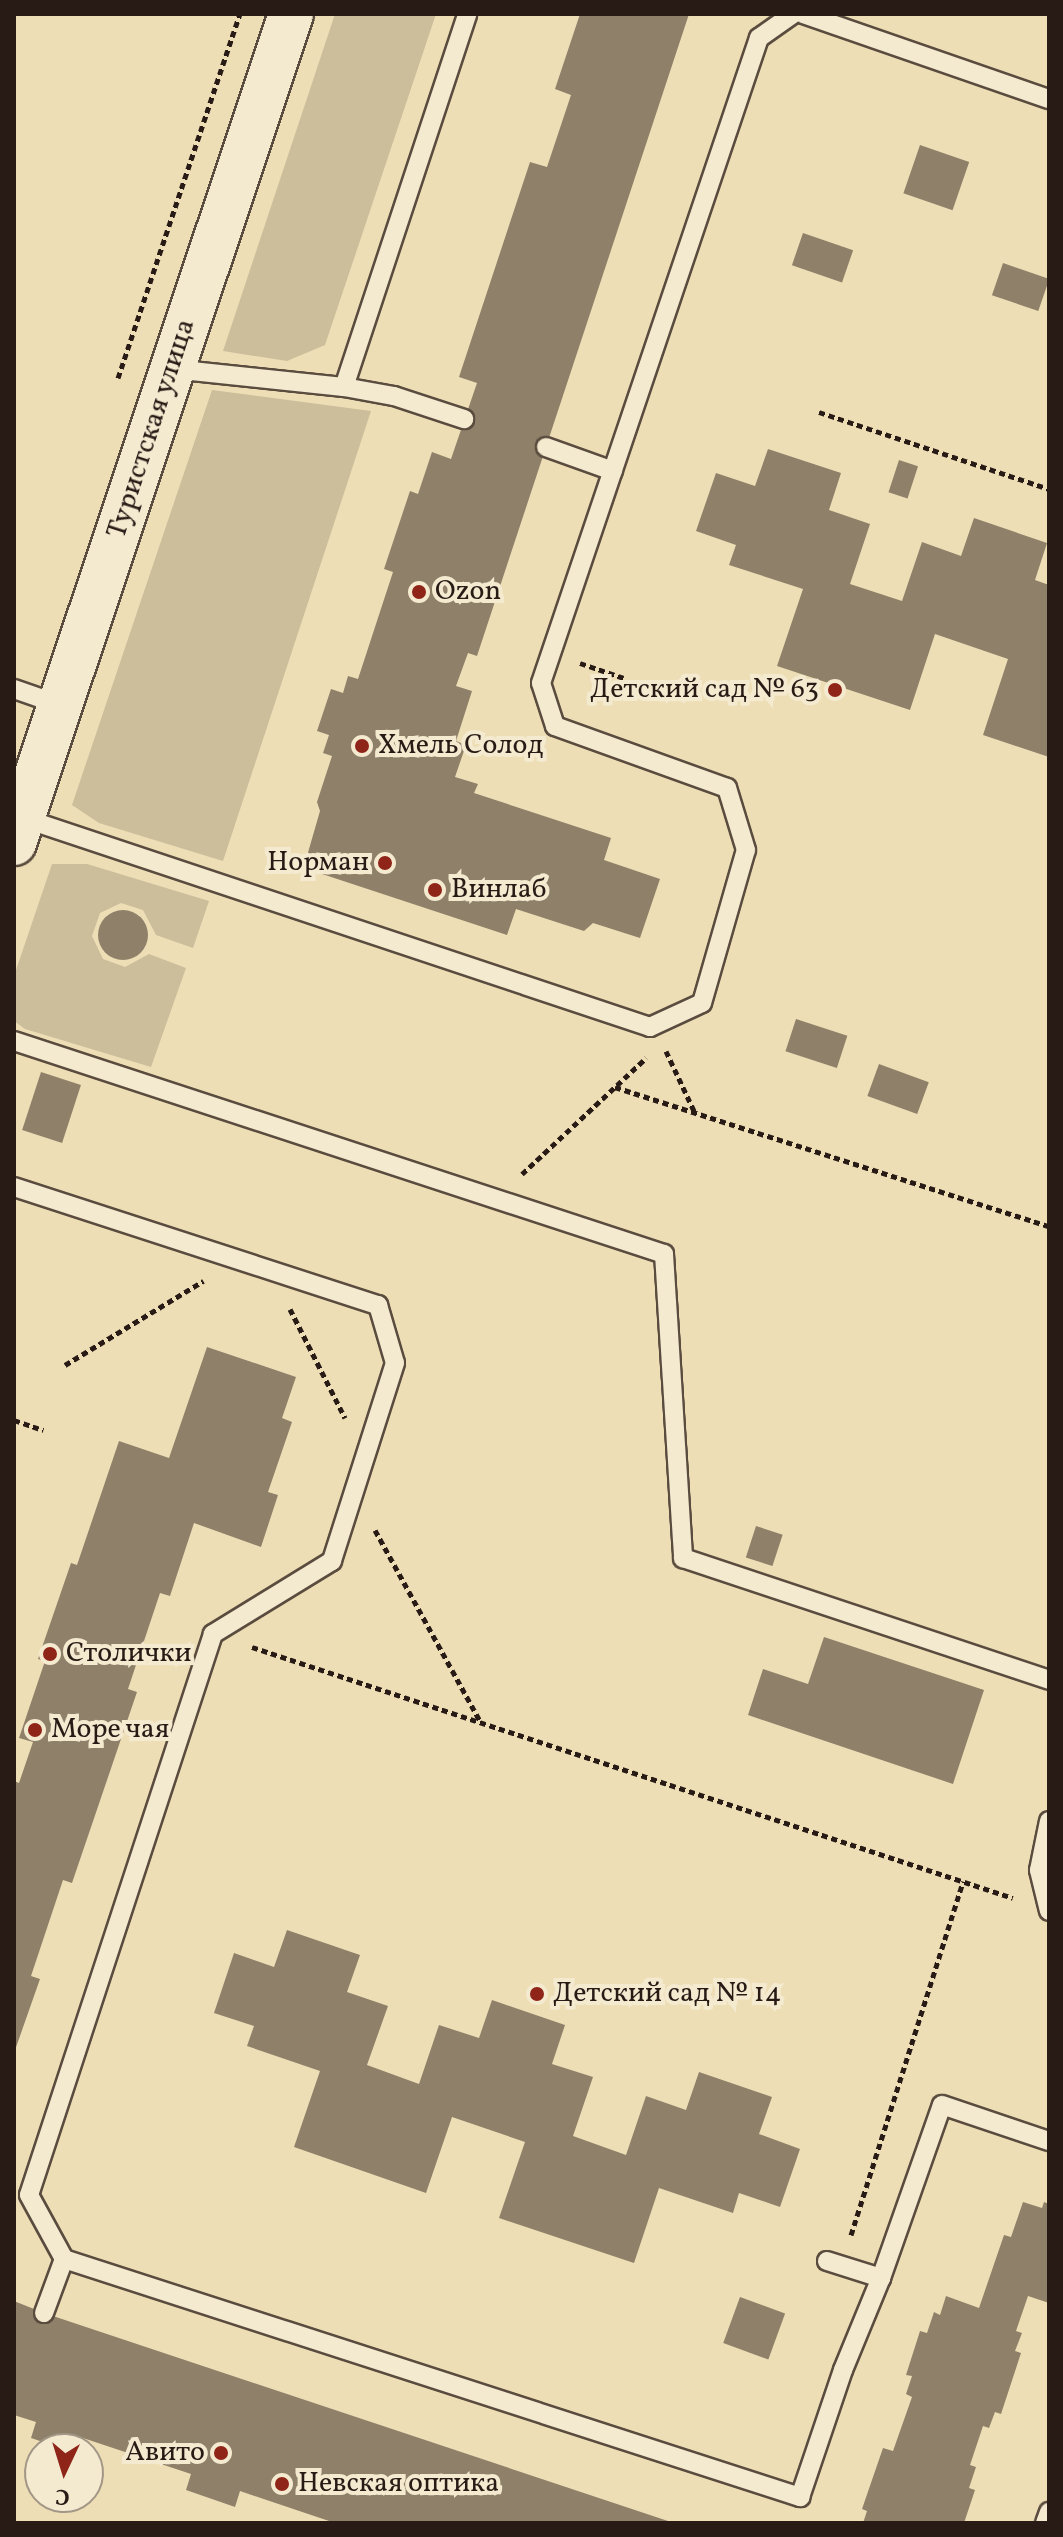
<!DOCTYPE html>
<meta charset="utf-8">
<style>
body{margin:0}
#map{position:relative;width:1063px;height:2537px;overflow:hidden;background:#eedeb6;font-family:Vollkorn,serif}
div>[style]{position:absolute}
.green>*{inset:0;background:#ccbd9b}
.building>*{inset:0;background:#8f8069;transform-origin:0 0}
.round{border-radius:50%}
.path>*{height:5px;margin-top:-2.5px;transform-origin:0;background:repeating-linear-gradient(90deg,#281b16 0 6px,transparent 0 10px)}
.roads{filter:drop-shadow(2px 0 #5a4c3e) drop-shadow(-2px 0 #5a4c3e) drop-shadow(0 2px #5a4c3e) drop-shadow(0 -2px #5a4c3e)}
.lane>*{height:18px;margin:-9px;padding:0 9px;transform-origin:9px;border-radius:9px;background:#f4ead0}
.secondary>*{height:44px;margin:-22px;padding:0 22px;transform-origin:22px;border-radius:22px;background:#f4ead0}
.dots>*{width:22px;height:22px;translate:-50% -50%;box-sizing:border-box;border:4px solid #f4ead0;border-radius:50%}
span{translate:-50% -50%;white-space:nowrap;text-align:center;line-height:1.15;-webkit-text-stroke:8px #f4ead0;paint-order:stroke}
.street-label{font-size:28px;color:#281b16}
.poi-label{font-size:28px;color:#281b16}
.left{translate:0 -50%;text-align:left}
.right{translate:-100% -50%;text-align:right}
.frame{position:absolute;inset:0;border:16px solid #281b16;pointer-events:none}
.north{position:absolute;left:24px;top:2433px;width:80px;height:80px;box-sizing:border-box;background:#f4ead0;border:2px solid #a29786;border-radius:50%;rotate:184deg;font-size:22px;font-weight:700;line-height:32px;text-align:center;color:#281b16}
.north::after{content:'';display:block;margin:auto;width:28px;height:36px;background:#8f2418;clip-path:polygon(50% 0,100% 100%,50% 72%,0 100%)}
</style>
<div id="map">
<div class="green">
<i style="clip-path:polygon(335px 14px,436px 14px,325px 345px,287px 361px,223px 351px)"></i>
<i style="clip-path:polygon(212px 390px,371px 411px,223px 861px,99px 823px,72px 805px)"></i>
<i style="clip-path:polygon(52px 864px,87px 864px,209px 901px,193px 948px,156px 935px,143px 910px,121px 903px,100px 913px,92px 936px,103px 959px,125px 967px,149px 954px,186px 968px,151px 1067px,25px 1029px,14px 1021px,14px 976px)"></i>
</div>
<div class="building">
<i style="clip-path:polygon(580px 14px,689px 14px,477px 656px,468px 653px,456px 686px,472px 691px,456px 741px,466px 745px,455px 777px,478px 784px,474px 793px,611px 838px,604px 860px,660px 879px,640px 938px,593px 923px,584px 931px,516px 909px,507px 935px,316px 872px,307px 856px,320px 811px,317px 802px,332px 756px,323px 753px,329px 735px,317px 731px,331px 689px,343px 693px,348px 676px,358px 679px,393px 572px,384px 569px,410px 491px,418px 494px,432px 452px,451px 459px,477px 383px,459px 377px,530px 162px,547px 167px,571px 95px,555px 89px)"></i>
<i style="left:920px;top:145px;width:52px;height:51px;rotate:19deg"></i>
<i style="left:803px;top:233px;width:53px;height:34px;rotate:19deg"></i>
<i style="left:1003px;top:263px;width:49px;height:34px;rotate:19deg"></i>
<i style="clip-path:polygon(768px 449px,841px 473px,829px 510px,870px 524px,850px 584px,902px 601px,922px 542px,961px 556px,974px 518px,1047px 543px,1035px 580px,1049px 585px,1049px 757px,983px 735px,1008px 659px,935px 634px,910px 710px,777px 666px,803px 589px,729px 565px,736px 545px,696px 531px,716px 473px,755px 486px)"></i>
<i style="left:899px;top:460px;width:20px;height:34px;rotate:18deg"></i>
<i class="round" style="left:98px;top:910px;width:50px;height:50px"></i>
<i style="left:796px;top:1019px;width:54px;height:34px;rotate:18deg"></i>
<i style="left:879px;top:1064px;width:53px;height:34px;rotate:20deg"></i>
<i style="left:41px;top:1072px;width:42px;height:61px;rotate:18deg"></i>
<i style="clip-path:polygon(207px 1347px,296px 1377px,282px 1418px,292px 1422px,268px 1492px,278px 1495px,261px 1547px,194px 1523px,170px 1596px,160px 1593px,128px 1689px,137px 1692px,72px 1883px,63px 1880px,31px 1976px,40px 1979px,14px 2053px,14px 1781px,19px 1783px,33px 1742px,19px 1738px,45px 1661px,38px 1659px,71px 1563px,77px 1565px,119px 1441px,169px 1458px)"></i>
<i style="left:756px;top:1526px;width:28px;height:33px;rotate:18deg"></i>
<i style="clip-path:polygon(824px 1637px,984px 1690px,953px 1784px,748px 1715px,763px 1669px,808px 1684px)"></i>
<i style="clip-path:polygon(287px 1930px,360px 1955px,347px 1992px,388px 2006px,367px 2065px,419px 2084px,439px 2025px,479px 2038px,492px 2000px,565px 2025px,552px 2064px,593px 2077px,573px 2136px,626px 2155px,646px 2096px,686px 2110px,699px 2072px,772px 2097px,759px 2134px,800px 2149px,780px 2207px,739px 2193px,733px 2213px,659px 2188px,634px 2263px,499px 2218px,525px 2142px,452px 2117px,426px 2193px,294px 2147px,320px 2071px,247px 2046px,254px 2026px,214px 2013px,234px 1953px,274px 1967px)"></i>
<i style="clip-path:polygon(1023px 2202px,1042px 2208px,1044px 2202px,1049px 2204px,1049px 2303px,1028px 2296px,1016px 2331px,1022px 2333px,1015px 2351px,1021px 2353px,1001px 2414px,995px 2412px,989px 2428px,983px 2426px,970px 2465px,976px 2467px,969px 2488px,975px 2490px,964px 2523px,863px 2523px,867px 2511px,862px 2509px,883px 2448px,893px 2451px,912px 2397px,906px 2394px,912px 2376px,906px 2375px,920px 2331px,927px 2333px,934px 2312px,940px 2315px,946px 2296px,979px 2308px,1004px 2235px,1011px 2237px)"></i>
<i style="left:740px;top:2297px;width:48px;height:49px;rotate:20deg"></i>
<i style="clip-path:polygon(14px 2301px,44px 2313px,674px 2523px,335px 2523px,240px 2491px,235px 2507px,186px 2490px,191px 2474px,83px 2438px,79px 2449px,64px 2449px,31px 2438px,36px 2422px,14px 2415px)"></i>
</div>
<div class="path">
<i style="left:118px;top:378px;width:384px;rotate:-71.5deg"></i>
<i style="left:819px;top:412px;width:243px;rotate:18.5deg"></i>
<i style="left:580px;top:663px;width:46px;rotate:18.8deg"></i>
<i style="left:666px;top:1051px;width:68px;rotate:64.9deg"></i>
<i style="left:615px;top:1087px;width:456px;rotate:17.8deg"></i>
<i style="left:522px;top:1174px;width:170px;rotate:-43.1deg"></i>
<i style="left:290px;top:1309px;width:122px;rotate:63.2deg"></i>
<i style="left:65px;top:1365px;width:162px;rotate:-31.3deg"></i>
<i style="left:14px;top:1420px;width:31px;rotate:19deg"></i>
<i style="left:375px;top:1530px;width:218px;rotate:61.2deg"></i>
<i style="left:252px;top:1647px;width:801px;rotate:18.25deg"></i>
<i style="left:851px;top:2235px;width:371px;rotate:-72.4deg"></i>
</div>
<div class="roads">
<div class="lane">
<i style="left:803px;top:14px;width:260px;rotate:19.1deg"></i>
<i style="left:172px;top:369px;width:173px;rotate:6deg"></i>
<i style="left:344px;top:387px;width:393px;rotate:-71.7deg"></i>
<i style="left:344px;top:387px;width:51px;rotate:10.2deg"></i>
<i style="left:394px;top:396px;width:74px;rotate:18.2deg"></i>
<i style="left:546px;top:447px;width:71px;rotate:19.7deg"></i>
<i style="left:14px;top:689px;width:49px;rotate:19.2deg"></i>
<i style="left:23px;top:818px;width:661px;rotate:18.43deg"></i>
<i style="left:650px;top:1027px;width:57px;rotate:-24.8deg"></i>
<i style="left:702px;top:1003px;width:159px;rotate:-74deg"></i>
<i style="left:746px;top:850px;width:65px;rotate:-107deg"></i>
<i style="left:727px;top:788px;width:183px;rotate:-160.2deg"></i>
<i style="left:555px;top:726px;width:45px;rotate:-108deg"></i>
<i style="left:541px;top:683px;width:681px;rotate:-71.33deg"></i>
<i style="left:759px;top:38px;width:42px;rotate:-35.2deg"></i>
<i style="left:14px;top:1041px;width:684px;rotate:18.14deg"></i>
<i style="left:664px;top:1254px;width:305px;rotate:86.4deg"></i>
<i style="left:683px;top:1558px;width:386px;rotate:18.4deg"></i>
<i style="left:14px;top:1187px;width:383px;rotate:18deg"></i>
<i style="left:378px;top:1305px;width:60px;rotate:73.7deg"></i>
<i style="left:395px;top:1363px;width:208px;rotate:107.7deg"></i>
<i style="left:332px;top:1561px;width:140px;rotate:148.5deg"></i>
<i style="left:213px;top:1634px;width:590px;rotate:108.16deg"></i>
<i style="left:29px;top:2195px;width:73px;rotate:61.3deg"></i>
<i style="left:64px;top:2259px;width:774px;rotate:17.92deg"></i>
<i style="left:800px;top:2497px;width:134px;rotate:-71.3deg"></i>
<i style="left:843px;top:2370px;width:100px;rotate:-67.6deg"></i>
<i style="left:881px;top:2278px;width:183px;rotate:-70.6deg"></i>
<i style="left:942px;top:2105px;width:113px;rotate:18.6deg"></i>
<i style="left:1049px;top:1821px;width:50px;rotate:101.5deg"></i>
<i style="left:1039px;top:1870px;width:42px;rotate:76.3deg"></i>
<i style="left:827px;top:2261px;width:57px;rotate:17.5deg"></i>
<i style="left:44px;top:2313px;width:58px;rotate:-69.7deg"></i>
<i style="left:1045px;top:2523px;width:12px;rotate:-70deg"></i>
</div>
<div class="secondary">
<i style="left:14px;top:843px;width:874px;rotate:-71.52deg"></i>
</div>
</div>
<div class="dots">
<i style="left:419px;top:592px;background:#8f2418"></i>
<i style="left:835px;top:690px;background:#8f2418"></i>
<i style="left:362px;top:746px;background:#8f2418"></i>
<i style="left:385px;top:863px;background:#8f2418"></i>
<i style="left:435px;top:890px;background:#8f2418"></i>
<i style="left:50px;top:1654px;background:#8f2418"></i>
<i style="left:35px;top:1730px;background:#8f2418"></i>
<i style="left:537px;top:1994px;background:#8f2418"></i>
<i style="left:221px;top:2453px;background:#8f2418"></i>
<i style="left:282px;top:2484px;background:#8f2418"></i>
</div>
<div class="street-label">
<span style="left:152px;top:429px;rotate:-72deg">Туристская улица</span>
</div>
<div class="poi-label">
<span class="left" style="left:435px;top:592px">Ozon</span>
<span class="right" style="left:819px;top:690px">Детский сад № 63</span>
<span class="left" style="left:378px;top:746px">Хмель Солод</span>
<span class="right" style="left:369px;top:863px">Норман</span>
<span class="left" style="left:451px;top:890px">Винлаб</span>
<span class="left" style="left:66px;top:1654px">Столички</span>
<span class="left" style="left:51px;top:1730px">Море чая</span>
<span class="left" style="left:553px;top:1994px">Детский сад № 14</span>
<span class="right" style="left:205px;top:2453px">Авито</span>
<span class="left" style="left:298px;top:2484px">Невская оптика</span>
</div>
<div class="frame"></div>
<div class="north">С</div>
</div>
